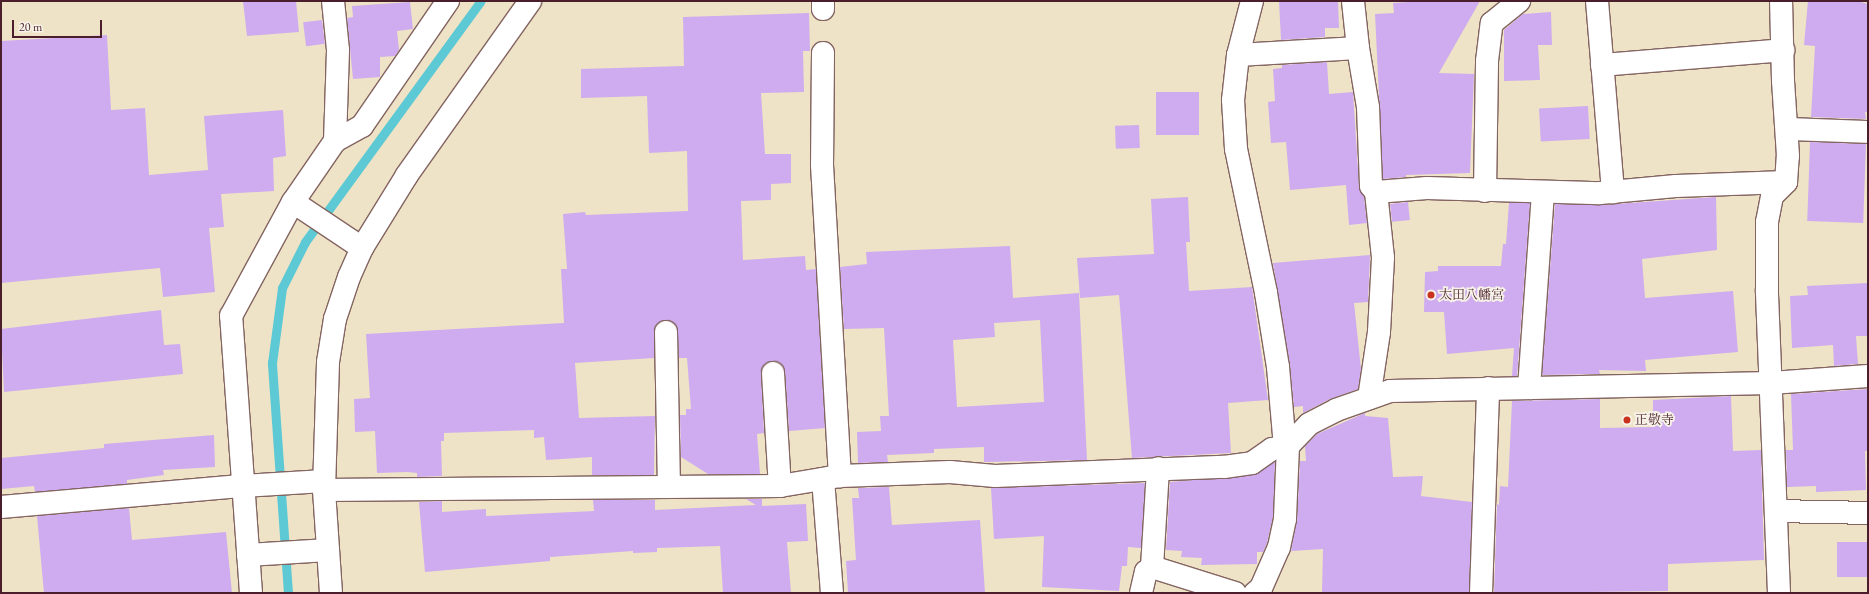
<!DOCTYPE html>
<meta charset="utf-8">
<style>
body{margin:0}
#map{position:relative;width:1869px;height:594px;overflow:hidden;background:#eee3c6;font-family:"EB Garamond","Noto Serif JP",serif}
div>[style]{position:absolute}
.stream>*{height:9px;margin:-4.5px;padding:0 4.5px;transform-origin:4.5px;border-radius:4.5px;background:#5cc9d4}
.building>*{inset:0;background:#ceacef;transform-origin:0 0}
.roads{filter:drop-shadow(1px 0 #836461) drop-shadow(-1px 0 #836461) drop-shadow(0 1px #836461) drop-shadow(0 -1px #836461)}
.minor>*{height:22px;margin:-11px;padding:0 11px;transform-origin:11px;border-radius:11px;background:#fff}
.dots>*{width:11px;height:11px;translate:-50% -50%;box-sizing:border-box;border:2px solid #f7f3e8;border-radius:50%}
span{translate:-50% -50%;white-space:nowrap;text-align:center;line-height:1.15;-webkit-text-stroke:3.5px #f7f3e8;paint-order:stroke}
.poi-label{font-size:13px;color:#4a1f2b}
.left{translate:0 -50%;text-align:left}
.frame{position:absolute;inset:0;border:2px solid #4a1f2b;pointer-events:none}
.scale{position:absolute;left:12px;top:20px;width:90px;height:18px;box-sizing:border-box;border:2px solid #4a1f2b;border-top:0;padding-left:5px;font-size:12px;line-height:14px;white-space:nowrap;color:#4a1f2b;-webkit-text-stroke:3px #f7f3e8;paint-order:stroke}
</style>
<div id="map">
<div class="stream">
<i style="left:288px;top:593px;width:231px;rotate:-94deg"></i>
<i style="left:272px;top:363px;width:76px;rotate:-82.4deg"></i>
<i style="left:282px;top:288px;width:51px;rotate:-63.4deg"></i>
<i style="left:305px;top:242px;width:298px;rotate:-53.9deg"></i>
</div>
<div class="building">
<i style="clip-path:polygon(243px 1px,296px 1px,299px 32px,247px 36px)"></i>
<i style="clip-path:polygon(1279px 1px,1338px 1px,1339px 28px,1325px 28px,1325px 37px,1281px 40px)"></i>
<i style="clip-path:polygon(1424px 1px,1480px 1px,1439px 73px,1474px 74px,1470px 173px,1406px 175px,1406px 177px,1383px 179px,1375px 14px,1394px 13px,1393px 3px)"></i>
<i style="clip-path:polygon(1808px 1px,1857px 1px,1868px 4px,1868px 112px,1865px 112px,1866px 119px,1811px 117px,1815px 46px,1804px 45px)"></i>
<i style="clip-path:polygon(410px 2px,413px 29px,397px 31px,399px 50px,395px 56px,380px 57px,380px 77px,353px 79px,347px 18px,353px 17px,352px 6px)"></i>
<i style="clip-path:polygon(1551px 12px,1552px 45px,1538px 45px,1540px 80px,1504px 81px,1504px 30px,1523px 14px)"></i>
<i style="clip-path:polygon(809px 13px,810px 51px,803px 51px,804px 92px,761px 93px,765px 154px,791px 154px,791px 183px,771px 184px,771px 200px,741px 201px,743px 260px,805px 256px,806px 270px,816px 269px,825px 428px,789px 431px,785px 372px,779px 362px,772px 361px,766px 363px,761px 373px,764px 433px,757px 434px,760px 474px,708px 474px,681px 457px,680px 415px,686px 415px,686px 409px,691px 409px,687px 358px,679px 358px,677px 326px,665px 320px,655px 326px,654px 358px,575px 363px,579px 418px,655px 416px,654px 475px,592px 475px,592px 457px,546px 460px,544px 437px,534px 438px,534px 430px,444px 433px,444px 441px,441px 441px,442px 476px,417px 477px,417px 473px,407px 472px,377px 473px,375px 431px,355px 432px,354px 399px,370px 398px,366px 334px,564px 323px,561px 269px,567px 269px,563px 214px,585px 212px,586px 215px,688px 211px,687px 151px,649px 153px,647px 96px,581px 98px,581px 69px,684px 66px,683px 17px)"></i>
<i style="left:322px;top:20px;width:24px;height:19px;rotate:83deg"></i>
<i style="clip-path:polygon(107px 35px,111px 110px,145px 108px,149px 175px,208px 170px,204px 116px,283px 110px,286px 156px,273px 158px,274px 191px,221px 194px,224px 227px,209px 228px,215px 292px,163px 297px,160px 268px,1px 283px,1px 41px)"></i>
<i style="clip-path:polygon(1327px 62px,1329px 94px,1353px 92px,1359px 186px,1364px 197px,1367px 223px,1349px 225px,1346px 185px,1290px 190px,1286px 142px,1271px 143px,1268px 102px,1275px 101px,1273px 69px,1282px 68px,1282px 65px)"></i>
<i style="left:1199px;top:92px;width:43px;height:43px;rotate:90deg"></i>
<i style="left:1588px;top:106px;width:33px;height:49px;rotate:87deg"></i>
<i style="left:1139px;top:125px;width:23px;height:24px;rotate:88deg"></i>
<i style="left:1810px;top:142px;width:56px;height:79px;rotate:2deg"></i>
<i style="clip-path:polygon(1188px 197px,1190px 242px,1186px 242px,1189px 291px,1252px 287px,1268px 400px,1228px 403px,1231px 453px,1132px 458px,1119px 295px,1080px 298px,1077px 258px,1154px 254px,1151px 199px)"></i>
<i style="clip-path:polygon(1716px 197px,1717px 250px,1642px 259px,1645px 298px,1733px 291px,1738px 352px,1645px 360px,1646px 371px,1599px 370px,1600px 374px,1542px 375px,1555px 204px,1601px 205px)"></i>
<i style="left:1408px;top:202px;width:18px;height:18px;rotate:84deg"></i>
<i style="clip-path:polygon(1509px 203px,1530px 203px,1517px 376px,1512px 376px,1514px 348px,1447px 354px,1444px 312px,1424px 312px,1425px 272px,1438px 271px,1438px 266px,1501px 266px,1503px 244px,1506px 244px)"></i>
<i style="clip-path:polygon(evenodd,1010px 246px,1013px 298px,1079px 293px,1087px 460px,984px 462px,984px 447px,934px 449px,934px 453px,887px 455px,888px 462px,858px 463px,857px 432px,881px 431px,880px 416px,889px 416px,884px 328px,844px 329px,840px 267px,867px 264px,866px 252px,1010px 246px,1040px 320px,1044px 402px,957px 407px,953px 340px,995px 337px,994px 323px,1040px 320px)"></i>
<i style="clip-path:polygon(1370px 255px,1368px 302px,1354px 303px,1361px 369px,1358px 389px,1330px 399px,1303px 413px,1303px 406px,1294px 407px,1290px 365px,1273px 263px)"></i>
<i style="clip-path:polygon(1868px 283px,1868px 336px,1856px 336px,1858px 364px,1834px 366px,1833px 345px,1792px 348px,1790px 296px,1808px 295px,1807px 286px)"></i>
<i style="clip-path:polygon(161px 310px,164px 345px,180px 344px,183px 374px,4px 392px,1px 329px)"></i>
<i style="clip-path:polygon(1868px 389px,1868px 451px,1865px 451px,1866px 490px,1816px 492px,1816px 486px,1787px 487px,1786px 450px,1793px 450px,1791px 394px)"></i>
<i style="clip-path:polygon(1731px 396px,1733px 451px,1761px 450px,1764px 560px,1668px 564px,1668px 591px,1494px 593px,1497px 504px,1499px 505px,1500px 486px,1508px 487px,1512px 401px,1600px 399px,1600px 428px,1653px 427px,1653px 400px)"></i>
<i style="clip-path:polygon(1365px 413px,1365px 416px,1388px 418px,1393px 477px,1423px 476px,1421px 496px,1472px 502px,1469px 593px,1322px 593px,1323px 549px,1291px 551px,1297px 520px,1300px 461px,1306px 461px,1305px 446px,1317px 434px)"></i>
<i style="clip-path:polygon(214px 435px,215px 467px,163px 470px,164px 475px,127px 480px,127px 484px,35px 492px,34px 486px,1px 489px,1px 458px,104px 448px,104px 444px)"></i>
<i style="clip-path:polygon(1275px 462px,1273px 517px,1267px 543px,1263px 552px,1257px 552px,1257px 564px,1201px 565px,1202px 558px,1181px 557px,1182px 551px,1166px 550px,1170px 482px,1254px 475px)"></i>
<i style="clip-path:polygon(1145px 483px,1141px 548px,1128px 547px,1127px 566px,1122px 566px,1119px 591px,1042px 587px,1044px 536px,994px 539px,991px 488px)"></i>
<i style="clip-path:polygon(889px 487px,892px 525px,980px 520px,985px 593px,848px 593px,846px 561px,856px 560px,852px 498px,859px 498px,858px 488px)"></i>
<i style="clip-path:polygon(746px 499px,762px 499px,762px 506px,806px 504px,808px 541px,787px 542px,791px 593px,723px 593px,720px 546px,657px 548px,657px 552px,633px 553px,633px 551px,550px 557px,550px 561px,425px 572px,419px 502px,442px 501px,442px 512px,486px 509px,486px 516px,594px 511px,593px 500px,655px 500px,655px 510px,756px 505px)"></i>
<i style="clip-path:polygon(129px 508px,132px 540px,226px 532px,232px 593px,44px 593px,37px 516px)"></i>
<i style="left:1868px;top:542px;width:35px;height:31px;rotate:90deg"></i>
</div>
<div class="roads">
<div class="minor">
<i style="left:823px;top:1px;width:8px;rotate:90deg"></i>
<i style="left:1252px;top:1px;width:56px;rotate:104.5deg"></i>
<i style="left:1238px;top:55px;width:45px;rotate:96.3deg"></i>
<i style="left:1233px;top:100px;width:49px;rotate:86.5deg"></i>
<i style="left:1236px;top:149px;width:147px;rotate:78.2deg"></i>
<i style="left:1266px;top:293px;width:75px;rotate:80.8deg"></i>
<i style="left:1278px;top:367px;width:68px;rotate:85deg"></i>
<i style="left:1284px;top:435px;width:12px;rotate:70deg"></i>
<i style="left:1288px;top:446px;width:73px;rotate:92.4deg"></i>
<i style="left:1285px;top:519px;width:29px;rotate:102deg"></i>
<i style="left:1279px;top:547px;width:45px;rotate:113.7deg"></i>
<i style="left:1261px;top:588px;width:8px;rotate:140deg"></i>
<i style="left:1597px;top:1px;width:192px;rotate:85.2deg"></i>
<i style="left:1358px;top:48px;width:60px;rotate:80.4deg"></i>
<i style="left:1368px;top:107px;width:79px;rotate:87.8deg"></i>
<i style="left:1371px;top:186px;width:8px;rotate:50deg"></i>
<i style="left:1376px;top:192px;width:66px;rotate:83.9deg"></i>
<i style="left:1383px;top:258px;width:74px;rotate:93.1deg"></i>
<i style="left:1379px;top:332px;width:67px;rotate:98.6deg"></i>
<i style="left:823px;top:53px;width:112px;rotate:90.5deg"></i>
<i style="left:822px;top:165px;width:312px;rotate:86.7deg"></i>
<i style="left:1238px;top:55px;width:120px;rotate:-3.3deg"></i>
<i style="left:1358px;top:48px;width:47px;rotate:-96.1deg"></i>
<i style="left:1602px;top:65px;width:182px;rotate:-4.7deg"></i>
<i style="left:1787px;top:129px;width:81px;rotate:2.1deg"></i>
<i style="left:335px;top:141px;width:31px;rotate:-29deg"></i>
<i style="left:362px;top:126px;width:152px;rotate:-55.5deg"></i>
<i style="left:1485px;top:191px;width:130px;rotate:-89.1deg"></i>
<i style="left:1487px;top:61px;width:38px;rotate:-83deg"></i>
<i style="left:1492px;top:23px;width:35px;rotate:-39deg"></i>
<i style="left:1376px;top:192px;width:51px;rotate:-4.5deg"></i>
<i style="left:1427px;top:188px;width:173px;rotate:1.7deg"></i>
<i style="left:1600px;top:193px;width:76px;rotate:-5.3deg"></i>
<i style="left:1676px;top:186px;width:110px;rotate:-2.1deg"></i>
<i style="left:293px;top:202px;width:83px;rotate:33.7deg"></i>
<i style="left:666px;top:332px;width:155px;rotate:88.9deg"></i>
<i style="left:773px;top:373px;width:113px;rotate:86.5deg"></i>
<i style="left:1529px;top:388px;width:196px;rotate:-85.9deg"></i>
<i style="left:823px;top:479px;width:114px;rotate:85.5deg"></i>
<i style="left:324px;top:490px;width:456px;rotate:-0.5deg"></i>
<i style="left:780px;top:486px;width:61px;rotate:-9.5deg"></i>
<i style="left:840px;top:476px;width:110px;rotate:-2.1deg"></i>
<i style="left:950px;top:472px;width:45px;rotate:5.1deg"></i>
<i style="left:995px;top:476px;width:229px;rotate:-2.3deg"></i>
<i style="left:1224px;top:467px;width:28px;rotate:-8deg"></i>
<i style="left:1252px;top:463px;width:24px;rotate:-35deg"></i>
<i style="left:1272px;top:449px;width:16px;rotate:-11deg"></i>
<i style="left:1288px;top:446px;width:30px;rotate:-46deg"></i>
<i style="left:1309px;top:424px;width:30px;rotate:-27deg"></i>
<i style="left:1336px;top:410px;width:57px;rotate:-19.4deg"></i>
<i style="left:1390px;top:391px;width:381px;rotate:-1.2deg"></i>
<i style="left:1771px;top:383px;width:97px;rotate:-4.1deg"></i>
<i style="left:1px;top:507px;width:243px;rotate:-5deg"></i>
<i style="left:243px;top:486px;width:81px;rotate:-3.5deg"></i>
<i style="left:1776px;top:511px;width:92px;rotate:1.2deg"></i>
<i style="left:248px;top:555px;width:80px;rotate:-3.6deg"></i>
<i style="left:1152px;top:567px;width:99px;rotate:-86.5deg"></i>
<i style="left:251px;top:593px;width:278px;rotate:-94.1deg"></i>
<i style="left:231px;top:316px;width:130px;rotate:-61.5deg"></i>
<i style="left:293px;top:202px;width:74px;rotate:-55.5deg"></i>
<i style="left:335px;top:141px;width:91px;rotate:-88.1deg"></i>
<i style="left:338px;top:50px;width:49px;rotate:-95.8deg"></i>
<i style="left:331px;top:593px;width:103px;rotate:-93.9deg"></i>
<i style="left:324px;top:490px;width:128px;rotate:-88.2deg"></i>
<i style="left:328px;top:362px;width:44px;rotate:-80.8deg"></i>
<i style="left:335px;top:319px;width:44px;rotate:-71.6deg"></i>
<i style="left:349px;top:277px;width:32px;rotate:-66deg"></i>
<i style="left:362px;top:248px;width:86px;rotate:-58.3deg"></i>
<i style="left:407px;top:175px;width:213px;rotate:-54.7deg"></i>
<i style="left:1141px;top:593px;width:22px;rotate:-77deg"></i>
<i style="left:1146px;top:572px;width:8px;rotate:-40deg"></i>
<i style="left:1152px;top:567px;width:87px;rotate:17.4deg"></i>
<i style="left:1481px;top:593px;width:205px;rotate:-88deg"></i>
<i style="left:1779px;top:593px;width:304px;rotate:-92.3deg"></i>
<i style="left:1767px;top:289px;width:67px;rotate:-90deg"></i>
<i style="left:1767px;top:222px;width:26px;rotate:-79deg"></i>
<i style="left:1772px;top:196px;width:20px;rotate:-45deg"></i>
<i style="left:1786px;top:182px;width:26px;rotate:-86deg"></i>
<i style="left:1788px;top:156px;width:75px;rotate:-93.8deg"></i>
<i style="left:1783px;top:81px;width:80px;rotate:-91.4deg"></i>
</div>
</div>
<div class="dots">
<i style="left:1431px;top:295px;background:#c8321e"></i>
<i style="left:1627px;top:420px;background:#c8321e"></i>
</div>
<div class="poi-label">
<span class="left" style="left:1439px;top:295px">太田八幡宮</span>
<span class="left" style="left:1635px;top:420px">正敬寺</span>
</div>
<div class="frame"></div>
<div class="scale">20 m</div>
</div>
